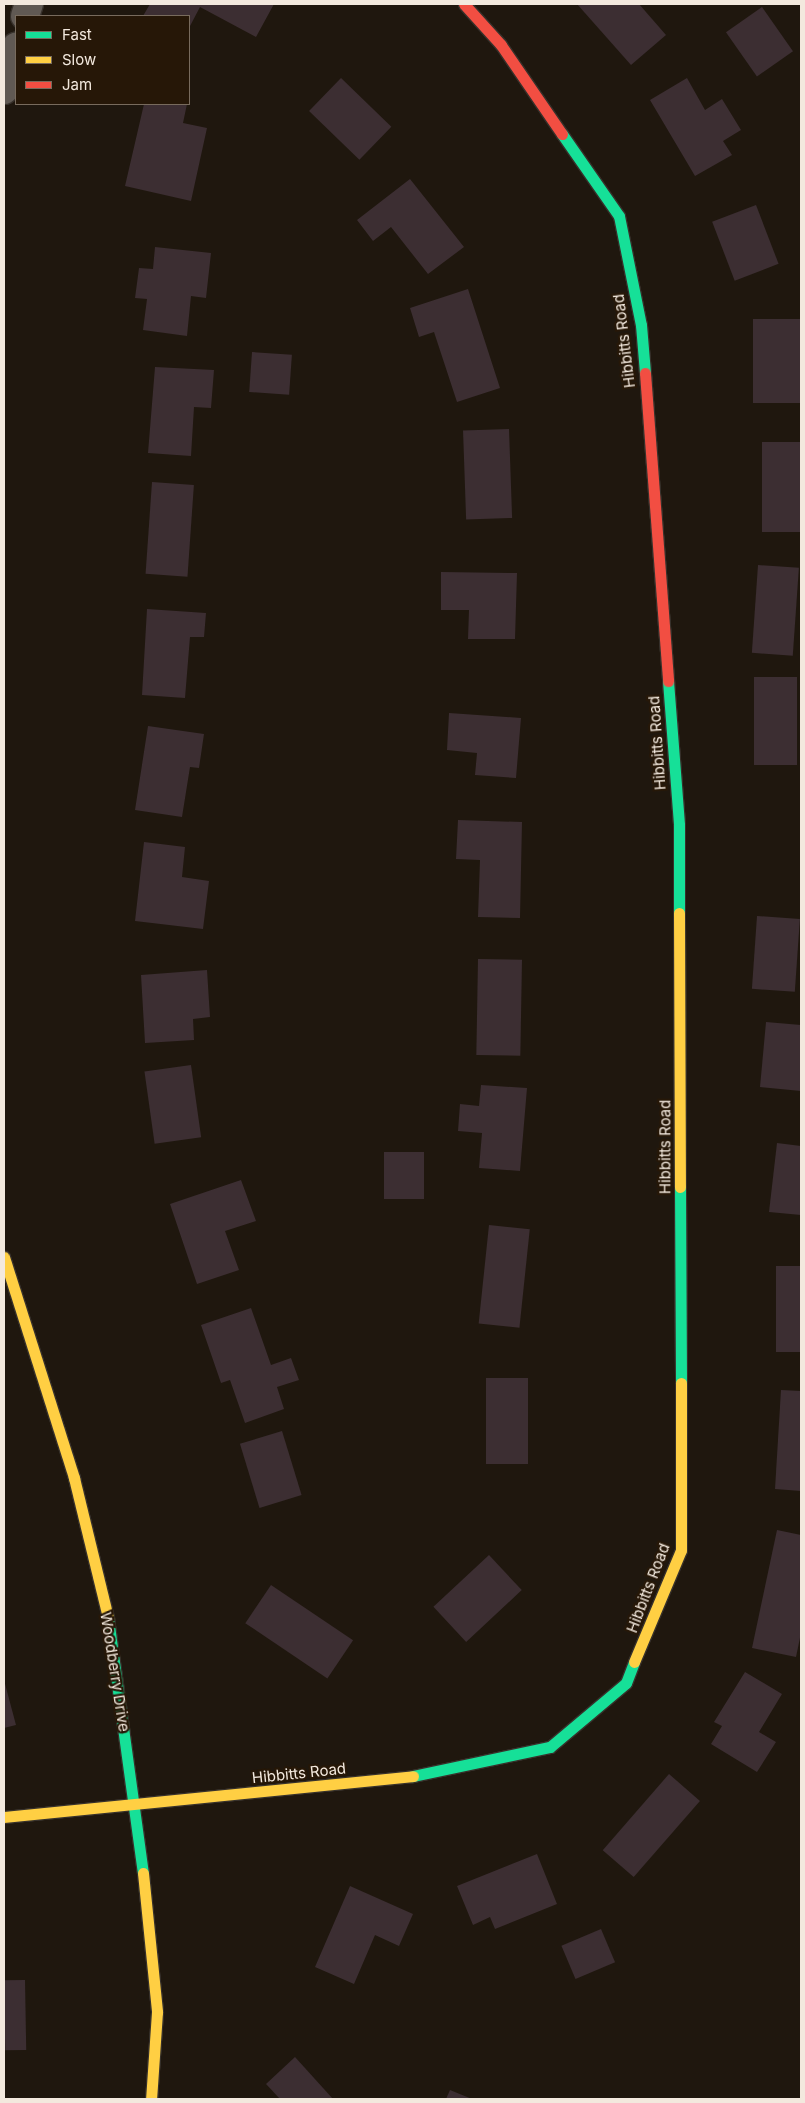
<!DOCTYPE html>
<style>
body{margin:0}
#map{position:relative;width:805px;height:2103px;overflow:hidden;background:#1f170e;font-family:Inter,sans-serif}
div>[style]{position:absolute}
.building>*{inset:0;background:#3c2e32;transform-origin:0 0}
.roads{filter:drop-shadow(1px 0 #37312b) drop-shadow(-1px 0 #37312b) drop-shadow(0 1px #37312b) drop-shadow(0 -1px #37312b)}
.street>*{height:28px;margin:-14px;padding:0 14px;transform-origin:14px;border-radius:14px;background:#605953}
.fast>*{height:11px;margin:-5.5px;padding:0 5.5px;transform-origin:5.5px;border-radius:5.5px;background:#16e098}
.slow>*{height:11px;margin:-5.5px;padding:0 5.5px;transform-origin:5.5px;border-radius:5.5px;background:#ffcf43}
.jam>*{height:11px;margin:-5.5px;padding:0 5.5px;transform-origin:5.5px;border-radius:5.5px;background:#f24e42}
span{translate:-50% -50%;white-space:nowrap;text-align:center;line-height:1.15;-webkit-text-stroke:4.5px #261707;paint-order:stroke}
.street-label{font-size:15px;color:#f3e9de}
.frame{position:absolute;inset:0;border:5px solid #f3e9de;pointer-events:none}
.legend{position:absolute;left:15px;top:15px;width:175px;height:90px;box-sizing:border-box;background:#261707;border:1px solid #786b5d;margin:0;padding:6px 9px;list-style:none;font-size:15px;color:#f3e9de}
.legend li{display:flex;align-items:center;gap:10px;height:25px}
.legend b{width:25px;border:1px solid #786b5d}
</style>
<div id="map">
<div class="building">
<i style="clip-path:polygon(150px 4px,274px 4px,256px 37px,200px 7px,189px 28px,189px 16px,143px 16px)"></i>
<i style="clip-path:polygon(577px 4px,639px 4px,666px 35px,631px 65px)"></i>
<i style="left:762px;top:7px;width:54px;height:44px;rotate:55deg"></i>
<i style="left:341px;top:78px;width:70px;height:46px;rotate:44deg"></i>
<i style="clip-path:polygon(687px 78px,705px 110px,722px 99px,741px 130px,723px 141px,732px 155px,695px 176px,650px 100px)"></i>
<i style="clip-path:polygon(144px 104px,187px 104px,183px 123px,207px 128px,191px 201px,125px 186px)"></i>
<i style="clip-path:polygon(410px 179px,464px 247px,428px 274px,391px 227px,373px 241px,357px 220px)"></i>
<i style="left:756px;top:205px;width:63px;height:47px;rotate:69deg"></i>
<i style="clip-path:polygon(155px 247px,211px 253px,206px 298px,191px 296px,187px 336px,143px 330px,147px 299px,135px 298px,139px 268px,153px 269px)"></i>
<i style="clip-path:polygon(468px 289px,500px 388px,457px 402px,434px 332px,419px 337px,410px 308px)"></i>
<i style="left:801px;top:319px;width:84px;height:48px;rotate:90deg"></i>
<i style="left:252px;top:352px;width:40px;height:40px;rotate:4deg"></i>
<i style="clip-path:polygon(155px 367px,214px 370px,211px 408px,194px 407px,191px 456px,148px 453px)"></i>
<i style="left:509px;top:429px;width:89px;height:46px;rotate:88deg"></i>
<i style="left:762px;top:442px;width:39px;height:90px"></i>
<i style="left:152px;top:482px;width:42px;height:92px;rotate:4deg"></i>
<i style="left:758px;top:565px;width:41px;height:88px;rotate:4deg"></i>
<i style="clip-path:polygon(441px 572px,517px 573px,515px 639px,468px 639px,469px 610px,441px 610px)"></i>
<i style="clip-path:polygon(147px 609px,206px 613px,204px 637px,190px 637px,185px 698px,142px 695px)"></i>
<i style="left:754px;top:677px;width:43px;height:88px"></i>
<i style="clip-path:polygon(449px 713px,521px 718px,516px 778px,475px 775px,477px 753px,447px 750px)"></i>
<i style="clip-path:polygon(148px 726px,204px 734px,199px 768px,190px 767px,182px 817px,135px 810px)"></i>
<i style="clip-path:polygon(458px 820px,522px 822px,520px 918px,478px 917px,480px 860px,456px 859px)"></i>
<i style="clip-path:polygon(144px 842px,185px 847px,182px 877px,209px 881px,203px 929px,135px 921px)"></i>
<i style="left:757px;top:916px;width:43px;height:73px;rotate:4deg"></i>
<i style="left:478px;top:959px;width:44px;height:96px;rotate:1deg"></i>
<i style="clip-path:polygon(207px 970px,210px 1017px,193px 1019px,194px 1040px,145px 1043px,141px 975px)"></i>
<i style="clip-path:polygon(766px 1022px,801px 1025px,801px 1091px,760px 1087px)"></i>
<i style="left:191px;top:1065px;width:73px;height:47px;rotate:82deg"></i>
<i style="clip-path:polygon(481px 1085px,527px 1088px,520px 1171px,479px 1168px,482px 1133px,458px 1131px,460px 1104px,479px 1106px)"></i>
<i style="clip-path:polygon(777px 1143px,801px 1146px,801px 1215px,769px 1212px)"></i>
<i style="left:384px;top:1152px;width:40px;height:47px"></i>
<i style="clip-path:polygon(241px 1180px,256px 1221px,225px 1231px,239px 1270px,197px 1284px,170px 1204px)"></i>
<i style="left:489px;top:1225px;width:41px;height:99px;rotate:6deg"></i>
<i style="left:801px;top:1266px;width:86px;height:25px;rotate:90deg"></i>
<i style="clip-path:polygon(251px 1308px,271px 1365px,291px 1358px,299px 1380px,277px 1387px,284px 1409px,245px 1423px,230px 1380px,221px 1383px,201px 1325px)"></i>
<i style="left:486px;top:1378px;width:42px;height:86px"></i>
<i style="clip-path:polygon(781px 1390px,801px 1391px,801px 1491px,775px 1489px)"></i>
<i style="left:282px;top:1431px;width:67px;height:44px;rotate:73deg"></i>
<i style="clip-path:polygon(777px 1530px,801px 1535px,801px 1633px,796px 1657px,752px 1648px)"></i>
<i style="left:489px;top:1555px;width:48px;height:76px;rotate:47deg"></i>
<i style="left:271px;top:1585px;width:99px;height:46px;rotate:34deg"></i>
<i style="clip-path:polygon(745px 1672px,782px 1694px,759px 1732px,776px 1742px,757px 1772px,711px 1744px,722px 1726px,714px 1722px)"></i>
<i style="clip-path:polygon(4px 1680px,16px 1725px,4px 1728px)"></i>
<i style="left:669px;top:1774px;width:41px;height:101px;rotate:41deg"></i>
<i style="clip-path:polygon(537px 1854px,557px 1904px,495px 1929px,490px 1917px,473px 1925px,457px 1886px)"></i>
<i style="clip-path:polygon(350px 1886px,413px 1914px,399px 1946px,375px 1935px,354px 1984px,315px 1967px)"></i>
<i style="left:601px;top:1929px;width:36px;height:43px;rotate:67deg"></i>
<i style="left:25px;top:1980px;width:70px;height:21px;rotate:89deg"></i>
<i style="clip-path:polygon(295px 2057px,333px 2099px,280px 2099px,266px 2084px)"></i>
<i style="clip-path:polygon(450px 2090px,472px 2099px,446px 2099px)"></i>
</div>
<div class="roads">
<div class="street">
<i style="left:25px;top:16px;width:13px;rotate:-72deg"></i>
<i style="left:4px;top:90px;width:45px;rotate:-74.4deg"></i>
</div>
<div class="fast">
<i style="left:562px;top:134px;width:100px;rotate:55.2deg"></i>
<i style="left:619px;top:216px;width:111px;rotate:78.6deg"></i>
<i style="left:641px;top:325px;width:48px;rotate:85.2deg"></i>
<i style="left:668px;top:681px;width:144px;rotate:85.6deg"></i>
<i style="left:679px;top:825px;width:88px;rotate:90deg"></i>
<i style="left:680px;top:1187px;width:196px;rotate:89.7deg"></i>
<i style="left:108px;top:1618px;width:257px;rotate:82.2deg"></i>
<i style="left:413px;top:1776px;width:140px;rotate:-12deg"></i>
<i style="left:550px;top:1747px;width:99px;rotate:-40.1deg"></i>
<i style="left:626px;top:1683px;width:22px;rotate:-69deg"></i>
</div>
<div class="slow">
<i style="left:679px;top:913px;width:274px;rotate:89.8deg"></i>
<i style="left:4px;top:1257px;width:232px;rotate:72.4deg"></i>
<i style="left:74px;top:1478px;width:144px;rotate:76.3deg"></i>
<i style="left:634px;top:1662px;width:121px;rotate:-67.2deg"></i>
<i style="left:681px;top:1550px;width:167px;rotate:-90deg"></i>
<i style="left:4px;top:1817px;width:411px;rotate:-5.7deg"></i>
<i style="left:143px;top:1873px;width:140px;rotate:84.2deg"></i>
<i style="left:157px;top:2012px;width:87px;rotate:93.9deg"></i>
</div>
<div class="jam">
<i style="left:464px;top:4px;width:55px;rotate:47.9deg"></i>
<i style="left:501px;top:45px;width:108px;rotate:55.6deg"></i>
<i style="left:645px;top:373px;width:309px;rotate:85.7deg"></i>
</div>
</div>
<div class="street-label">
<span style="left:624px;top:341px;rotate:-97deg">Hibbitts Road</span>
<span style="left:657px;top:743px;rotate:-94deg">Hibbitts Road</span>
<span style="left:665px;top:1147px;rotate:-90deg">Hibbitts Road</span>
<span style="left:648px;top:1588px;rotate:-69deg">Hibbitts Road</span>
<span style="left:115px;top:1672px;rotate:81deg">Woodberry Drive</span>
<span style="left:299px;top:1773px;rotate:-6deg">Hibbitts Road</span>
</div>
<div class="frame"></div>
<ul class="legend">
<li><b style="height:6px;background:#16e098"></b>Fast</li>
<li><b style="height:6px;background:#ffcf43"></b>Slow</li>
<li><b style="height:6px;background:#f24e42"></b>Jam</li>
</ul>
</div>
